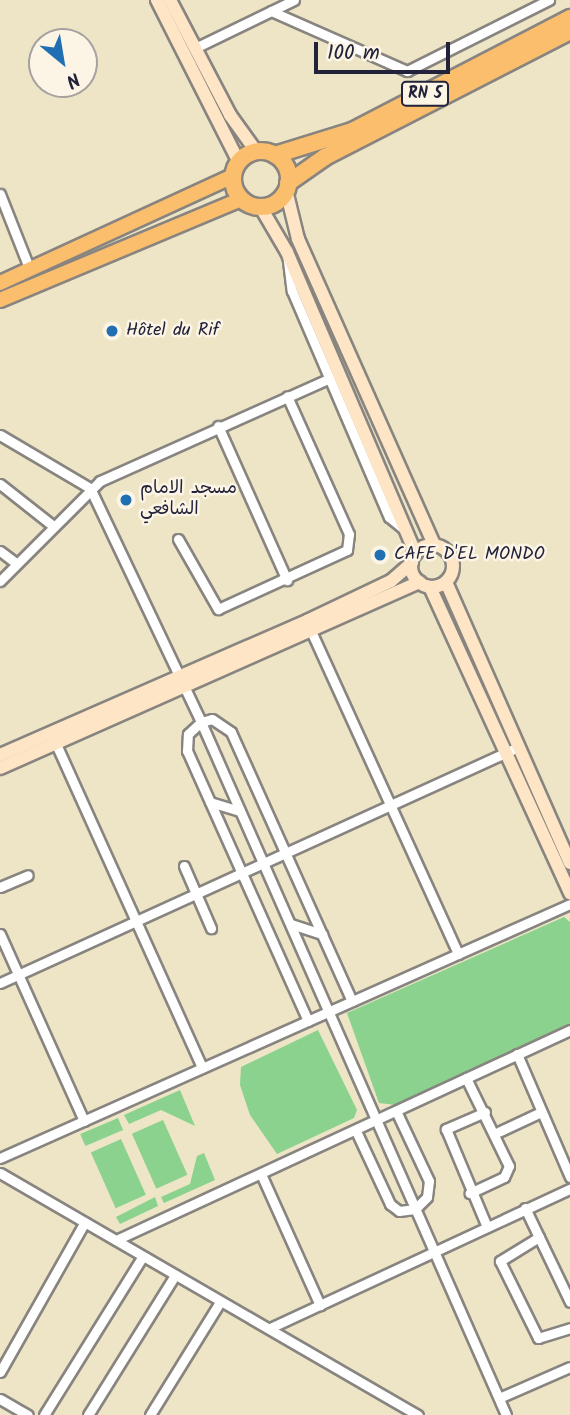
<!DOCTYPE html>
<meta charset="utf-8">
<style>
body{margin:0}
#map{position:relative;width:570px;height:1415px;overflow:hidden;background:#ede5c6;font-family:Kalam,"Playpen Sans Arabic",sans-serif}
div>[style]{position:absolute}
.green>*{inset:0;background:#8ad28d;transform-origin:0 0}
.roads{filter:drop-shadow(2px 0 #888480) drop-shadow(-2px 0 #888480) drop-shadow(0 2px #888480) drop-shadow(0 -2px #888480)}
.street>*{height:9px;margin:-4.5px;padding:0 4.5px;transform-origin:4.5px;border-radius:4.5px;background:#fff}
.secondary>*{height:12px;margin:-6px;padding:0 6px;transform-origin:6px;border-radius:6px;background:#fde5c5}
.secondary>.ring{margin:-6px;padding:0;box-sizing:content-box;background:none;border:12px solid #fde5c5;border-radius:50%}
.primary>*{height:14px;margin:-7px;padding:0 7px;transform-origin:7px;border-radius:7px;background:#fabe6d}
.highway>*{height:16px;margin:-8px;padding:0 8px;transform-origin:8px;border-radius:8px;background:#fabe6d}
.highway>.ring{margin:-8px;padding:0;box-sizing:content-box;background:none;border:16px solid #fabe6d;border-radius:50%}
.dots>*{width:19px;height:19px;translate:-50% -50%;box-sizing:border-box;border:4px solid #fcf5e5;border-radius:50%}
span{translate:-50% -50%;white-space:nowrap;text-align:center;line-height:1.15;-webkit-text-stroke:5px #fcf5e5;paint-order:stroke}
.shield-label span{padding:2px 5px;background:#fcf5e5;border:2px solid;border-radius:5px;-webkit-text-stroke-width:0}
.shield-label{font-size:16px;color:#22223b;font-weight:700}
.poi-label{font-size:18px;color:#22223b}
.left{translate:0 -50%;text-align:left}
.north{position:absolute;left:28px;top:28px;width:70px;height:70px;box-sizing:border-box;background:#fcf5e5;border:2px solid #a5a1a1;border-radius:50%;rotate:150deg;font-size:19px;font-weight:700;line-height:28px;text-align:center;color:#22223b}
.north::after{content:'';display:block;margin:auto;width:24px;height:32px;background:#1f6fb2;clip-path:polygon(50% 0,100% 100%,50% 72%,0 100%)}
.scale{position:absolute;left:314px;top:42px;width:136px;height:32px;box-sizing:border-box;border:4px solid #22223b;border-top:0;padding-left:9px;font-size:21px;line-height:24px;white-space:nowrap;color:#22223b;-webkit-text-stroke:5px #fcf5e5;paint-order:stroke}
</style>
<div id="map">
<div class="green">
<i style="clip-path:polygon(564px 917px,570px 922px,570px 1027px,396px 1105px,379px 1103px,347px 1013px)"></i>
<i style="clip-path:polygon(318px 1030px,357px 1110px,354px 1118px,277px 1154px,250px 1115px,240px 1085px,241px 1067px)"></i>
<i style="clip-path:polygon(180px 1090px,195px 1126px,161px 1110px,129px 1124px,124px 1115px)"></i>
<i style="left:118px;top:1118px;width:13px;height:41px;rotate:67deg"></i>
<i style="left:163px;top:1120px;width:60px;height:34px;rotate:66deg"></i>
<i style="left:121px;top:1139px;width:61px;height:33px;rotate:66deg"></i>
<i style="clip-path:polygon(204px 1153px,215px 1180px,164px 1203px,161px 1197px,190px 1184px,197px 1156px)"></i>
<i style="clip-path:polygon(155px 1197px,158px 1206px,120px 1224px,116px 1217px)"></i>
</div>
<div class="roads">
<div class="street">
<i style="left:271px;top:11px;width:149px;rotate:23.8deg"></i>
<i style="left:407px;top:71px;width:159px;rotate:-26.6deg"></i>
<i style="left:195px;top:48px;width:110px;rotate:-25.9deg"></i>
<i style="left:0;top:194px;width:82px;rotate:68.5deg"></i>
<i style="left:287px;top:253px;width:38px;rotate:83deg"></i>
<i style="left:292px;top:291px;width:246px;rotate:66.8deg"></i>
<i style="left:389px;top:517px;width:21px;rotate:39deg"></i>
<i style="left:218px;top:426px;width:169px;rotate:65.9deg"></i>
<i style="left:0;top:435px;width:104px;rotate:30.5deg"></i>
<i style="left:90px;top:488px;width:259px;rotate:64.6deg"></i>
<i style="left:201px;top:722px;width:757px;rotate:66.24deg"></i>
<i style="left:0;top:484px;width:66px;rotate:38.3deg"></i>
<i style="left:178px;top:539px;width:81px;rotate:60.3deg"></i>
<i style="left:218px;top:609px;width:142px;rotate:-24.6deg"></i>
<i style="left:347px;top:550px;width:16px;rotate:-83deg"></i>
<i style="left:349px;top:534px;width:151px;rotate:-114.2deg"></i>
<i style="left:0;top:551px;width:21px;rotate:37deg"></i>
<i style="left:0;top:581px;width:141px;rotate:-45deg"></i>
<i style="left:100px;top:481px;width:252px;rotate:-24.1deg"></i>
<i style="left:311px;top:631px;width:355px;rotate:65.5deg"></i>
<i style="left:56px;top:744px;width:355px;rotate:65.7deg"></i>
<i style="left:210px;top:802px;width:31px;rotate:17deg"></i>
<i style="left:184px;top:866px;width:68px;rotate:66.5deg"></i>
<i style="left:0;top:887px;width:30px;rotate:-23deg"></i>
<i style="left:291px;top:924px;width:33px;rotate:18deg"></i>
<i style="left:0;top:934px;width:205px;rotate:65.8deg"></i>
<i style="left:0;top:983px;width:569px;rotate:-24.49deg"></i>
<i style="left:308px;top:1021px;width:296px;rotate:-114.1deg"></i>
<i style="left:187px;top:751px;width:17px;rotate:-87deg"></i>
<i style="left:188px;top:734px;width:18px;rotate:-43deg"></i>
<i style="left:201px;top:722px;width:11px;rotate:-15deg"></i>
<i style="left:212px;top:719px;width:23px;rotate:34deg"></i>
<i style="left:231px;top:732px;width:295px;rotate:65.8deg"></i>
<i style="left:517px;top:1054px;width:134px;rotate:66.7deg"></i>
<i style="left:466px;top:1078px;width:98px;rotate:64deg"></i>
<i style="left:509px;top:1166px;width:12px;rotate:114deg"></i>
<i style="left:504px;top:1177px;width:38px;rotate:155deg"></i>
<i style="left:485px;top:1112px;width:43px;rotate:156.4deg"></i>
<i style="left:446px;top:1129px;width:106px;rotate:67.3deg"></i>
<i style="left:356px;top:1131px;width:81px;rotate:65deg"></i>
<i style="left:390px;top:1204px;width:11px;rotate:38deg"></i>
<i style="left:399px;top:1211px;width:16px;rotate:-7deg"></i>
<i style="left:415px;top:1209px;width:17px;rotate:-45deg"></i>
<i style="left:427px;top:1197px;width:16px;rotate:-83deg"></i>
<i style="left:429px;top:1181px;width:77px;rotate:-115.2deg"></i>
<i style="left:496px;top:1133px;width:50px;rotate:-25deg"></i>
<i style="left:0;top:1158px;width:624px;rotate:-24.02deg"></i>
<i style="left:0;top:1173px;width:483px;rotate:30.1deg"></i>
<i style="left:261px;top:1174px;width:144px;rotate:65.8deg"></i>
<i style="left:525px;top:1208px;width:104px;rotate:64.4deg"></i>
<i style="left:539px;top:1237px;width:46px;rotate:148.4deg"></i>
<i style="left:500px;top:1261px;width:86px;rotate:63.7deg"></i>
<i style="left:538px;top:1338px;width:34px;rotate:-17deg"></i>
<i style="left:116px;top:1240px;width:500px;rotate:-24.82deg"></i>
<i style="left:270px;top:1328px;width:331px;rotate:-24.9deg"></i>
<i style="left:0;top:1372px;width:172px;rotate:-60.5deg"></i>
<i style="left:499px;top:1398px;width:77px;rotate:-23.6deg"></i>
<i style="left:0;top:1399px;width:32px;rotate:30deg"></i>
<i style="left:44px;top:1415px;width:187px;rotate:-58.1deg"></i>
<i style="left:88px;top:1415px;width:165px;rotate:-58.1deg"></i>
<i style="left:150px;top:1415px;width:133px;rotate:-58.2deg"></i>
</div>
<div class="secondary">
<i style="left:157px;top:0;width:182px;rotate:63.2deg"></i>
<i style="left:170px;top:0;width:130px;rotate:62.4deg"></i>
<i style="left:230px;top:115px;width:44px;rotate:54.2deg"></i>
<i style="left:286px;top:190px;width:50px;rotate:76.2deg"></i>
<i style="left:298px;top:239px;width:335px;rotate:66deg"></i>
<i style="left:260px;top:206px;width:53px;rotate:59.6deg"></i>
<i style="left:287px;top:252px;width:328px;rotate:66.9deg"></i>
<i class="ring" style="left:411px;top:545px;width:30px;height:30px"></i>
<i style="left:446px;top:582px;width:307px;rotate:66.2deg"></i>
<i style="left:430px;top:587px;width:337px;rotate:65.4deg"></i>
<i style="left:0;top:755px;width:335px;rotate:-23.6deg"></i>
<i style="left:307px;top:621px;width:93px;rotate:-25.5deg"></i>
<i style="left:391px;top:581px;width:28px;rotate:-41deg"></i>
<i style="left:0;top:768px;width:459px;rotate:-23.9deg"></i>
</div>
<div class="primary">
<i style="left:0;top:283px;width:256px;rotate:-24.7deg"></i>
<i style="left:0;top:300px;width:262px;rotate:-22.7deg"></i>
</div>
<div class="highway">
<i class="ring" style="left:233px;top:151px;width:40px;height:40px"></i>
<i style="left:275px;top:155px;width:81px;rotate:-17.3deg"></i>
<i style="left:352px;top:131px;width:246px;rotate:-27.4deg"></i>
<i style="left:288px;top:183px;width:45px;rotate:-35.1deg"></i>
<i style="left:325px;top:157px;width:276px;rotate:-27.2deg"></i>
</div>
</div>
<div class="dots">
<i style="left:112px;top:331px;background:#1f6fb2"></i>
<i style="left:126px;top:500px;background:#1f6fb2"></i>
<i style="left:380px;top:555px;background:#1f6fb2"></i>
</div>
<div class="shield-label">
<span style="left:425px;top:94px">RN 5</span>
</div>
<div class="poi-label">
<span class="left" style="left:126px;top:331px">Hôtel du Rif</span>
<span class="left" style="left:140px;top:500px">مسجد الامام<br>الشافعي</span>
<span class="left" style="left:394px;top:555px">CAFE D'EL MONDO</span>
</div>
<div class="north">N</div>
<div class="scale">100 m</div>
</div>
